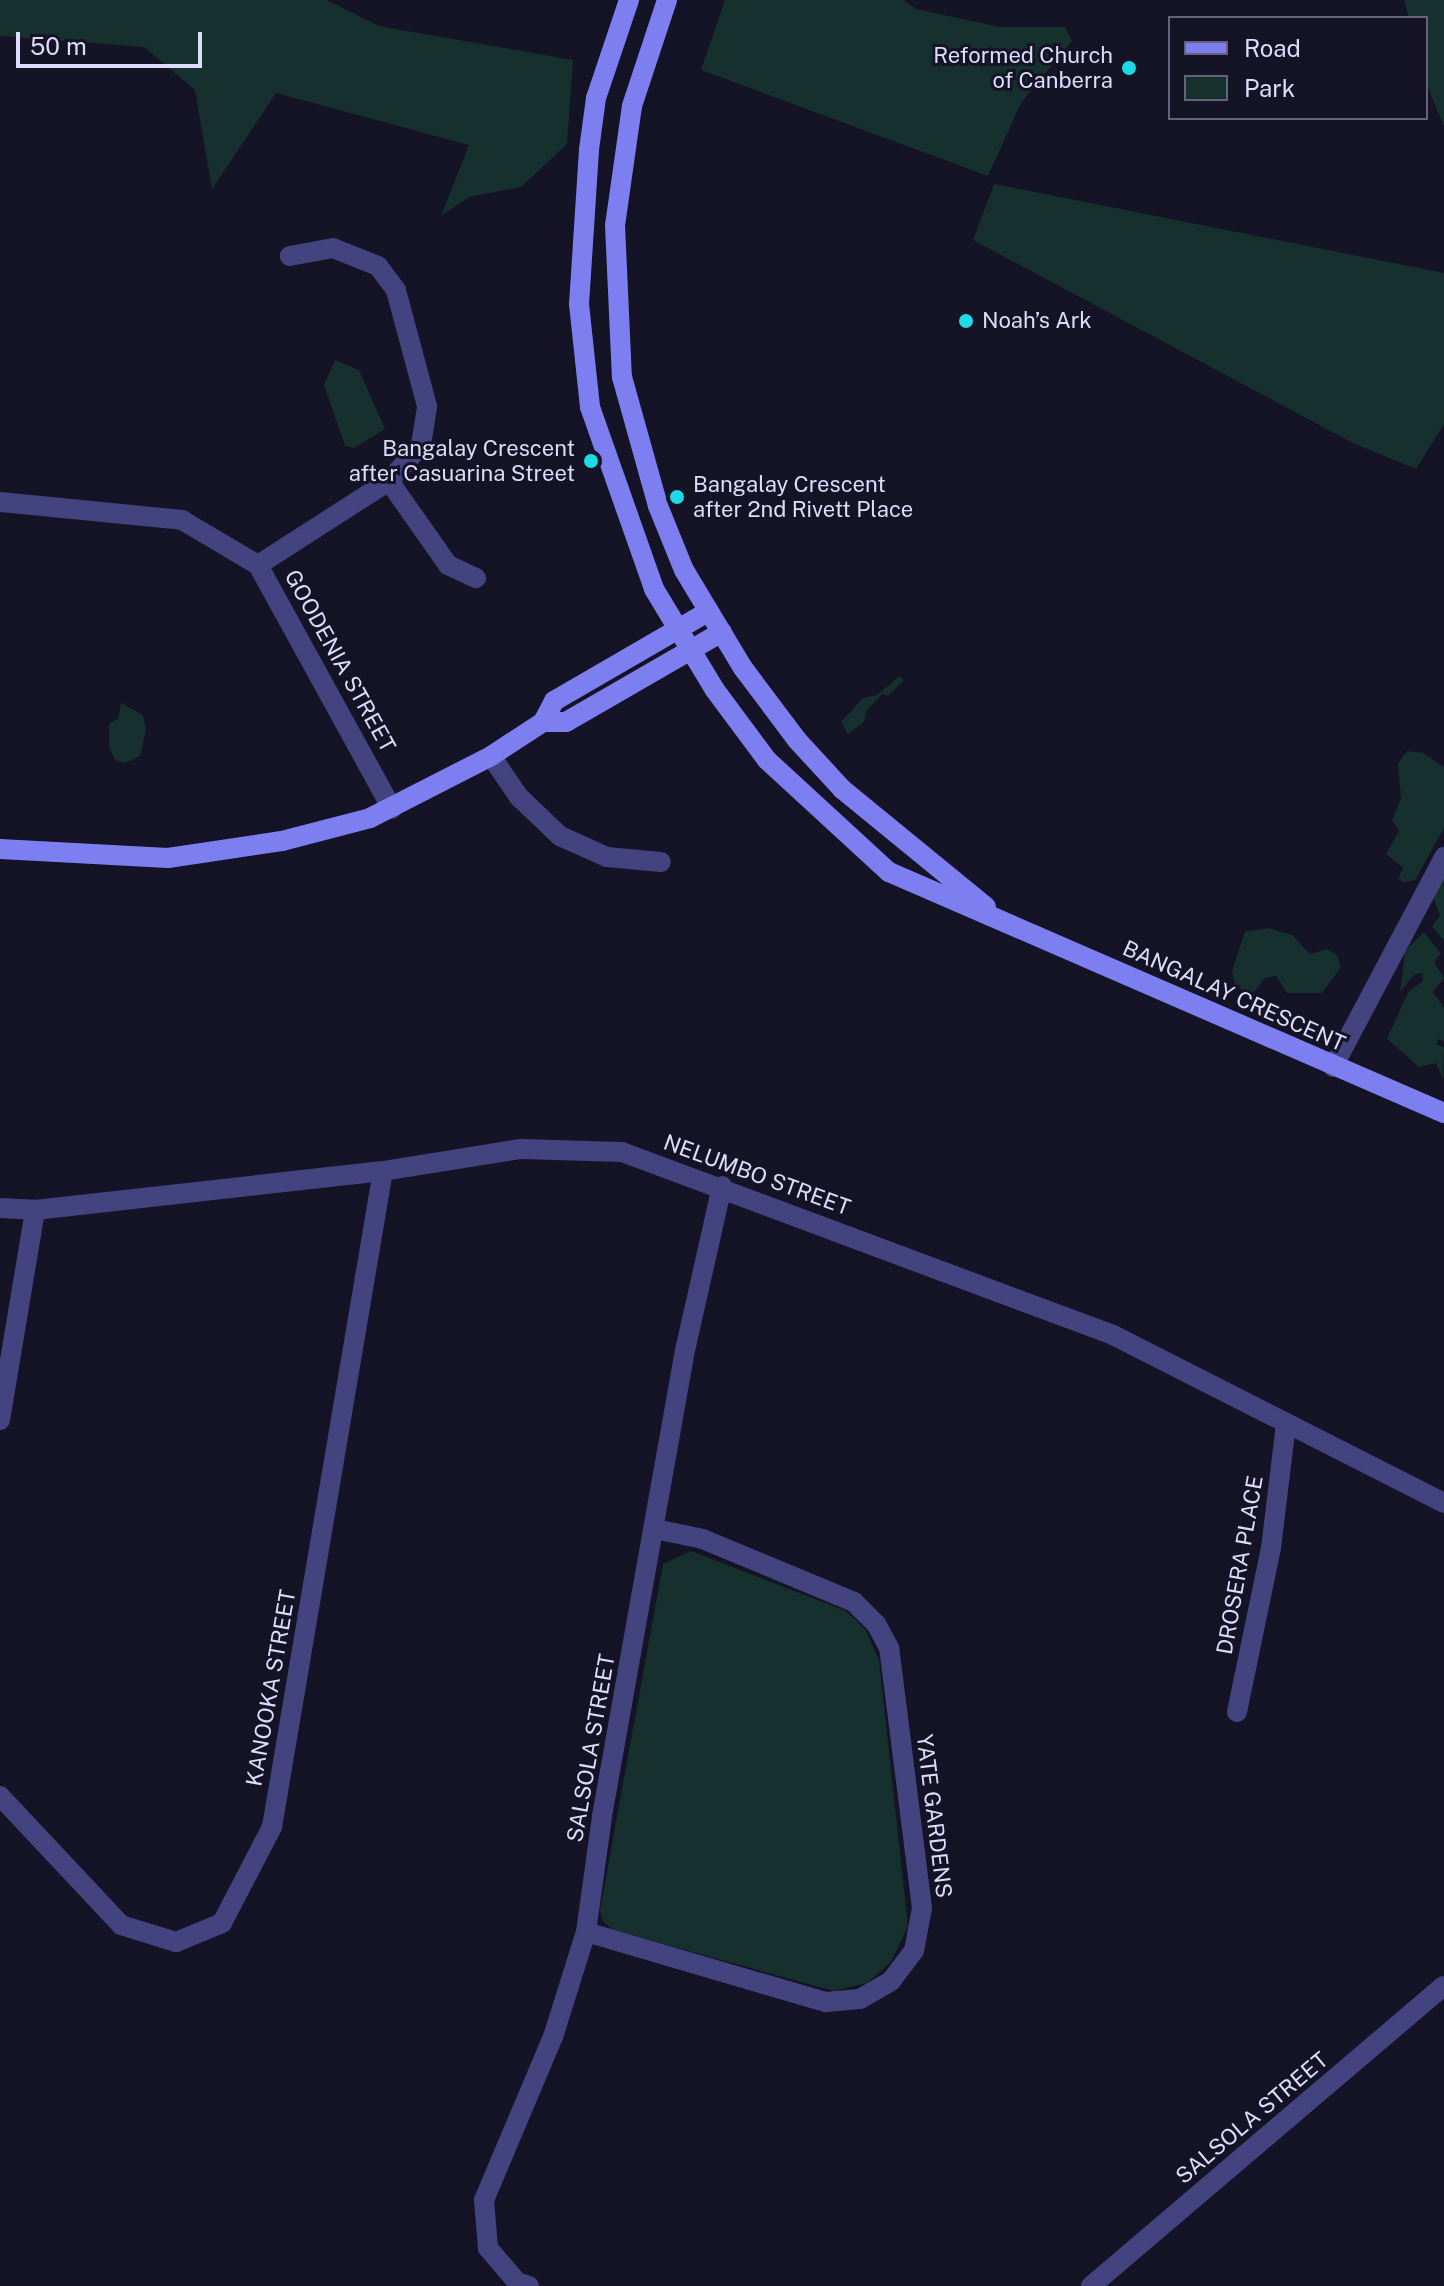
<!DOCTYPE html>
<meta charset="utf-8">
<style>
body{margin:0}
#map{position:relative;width:1444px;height:2286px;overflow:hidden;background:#151326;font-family:"Public Sans",sans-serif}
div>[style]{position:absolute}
.green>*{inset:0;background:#16302e}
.street>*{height:20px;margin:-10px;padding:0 10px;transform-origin:10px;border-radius:10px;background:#434380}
.secondary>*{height:20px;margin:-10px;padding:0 10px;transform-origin:10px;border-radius:10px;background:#7d7ff1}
.dots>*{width:22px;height:22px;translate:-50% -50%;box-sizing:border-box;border:4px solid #151326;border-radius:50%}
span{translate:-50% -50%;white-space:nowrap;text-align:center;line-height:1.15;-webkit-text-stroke:6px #151326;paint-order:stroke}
.poi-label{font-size:22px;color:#dedcfb}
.right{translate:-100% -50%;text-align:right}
.left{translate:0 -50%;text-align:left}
.street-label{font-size:22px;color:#dedcfb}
.legend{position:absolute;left:1168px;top:16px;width:260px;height:104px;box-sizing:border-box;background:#151326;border:2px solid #65637b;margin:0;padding:10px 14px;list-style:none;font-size:24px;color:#dedcfb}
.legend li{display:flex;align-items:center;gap:16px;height:40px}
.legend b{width:40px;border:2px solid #65637b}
.scale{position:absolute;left:16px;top:32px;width:186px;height:36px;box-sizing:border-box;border:4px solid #dedcfb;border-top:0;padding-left:10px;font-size:24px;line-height:28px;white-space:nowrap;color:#dedcfb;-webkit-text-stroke:6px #151326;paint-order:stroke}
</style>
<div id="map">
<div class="green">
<i style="clip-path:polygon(0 0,327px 0,379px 26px,573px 60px,567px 144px,521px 187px,469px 197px,441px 216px,469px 145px,276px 93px,212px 189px,195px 90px,144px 47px,0 36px)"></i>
<i style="clip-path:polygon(725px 0,904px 0,916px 9px,1000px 27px,1065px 27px,1072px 41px,1021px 103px,988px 176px,701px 70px)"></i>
<i style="clip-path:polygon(1404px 0,1444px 0,1444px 126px,1426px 83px,1426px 18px,1409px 18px)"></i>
<i style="clip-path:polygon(994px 184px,1444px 273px,1444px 424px,1416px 469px,1353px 443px,973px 240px)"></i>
<i style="clip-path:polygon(335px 360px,359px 370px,385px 429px,354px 448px,345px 446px,324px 385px)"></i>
<i style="clip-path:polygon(900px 676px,904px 680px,888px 696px,882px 694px,866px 711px,864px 722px,848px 734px,841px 722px,863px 698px,877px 695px)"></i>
<i style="clip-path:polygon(121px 703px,143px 715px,146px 730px,140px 756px,125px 763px,115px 760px,109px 748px,109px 724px,118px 719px)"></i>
<i style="clip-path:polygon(1407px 751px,1423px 753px,1444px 767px,1444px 828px,1415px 880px,1404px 882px,1398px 879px,1403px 868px,1386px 854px,1399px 831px,1392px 820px,1401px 799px,1398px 764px)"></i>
<i style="clip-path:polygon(1444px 869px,1444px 941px,1432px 926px,1440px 916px,1431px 890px)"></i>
<i style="clip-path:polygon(1268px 928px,1292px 935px,1310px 954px,1327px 949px,1337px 955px,1341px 967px,1322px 993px,1287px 993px,1276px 976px,1265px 978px,1253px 993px,1236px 988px,1232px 971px,1245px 932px)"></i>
<i style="clip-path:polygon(1424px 932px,1441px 954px,1434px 962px,1444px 978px,1433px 992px,1444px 1008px,1444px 1041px,1438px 1039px,1437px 1044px,1444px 1048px,1443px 1079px,1436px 1063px,1419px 1067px,1387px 1039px,1408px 992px,1423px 981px,1422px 973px,1414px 975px,1400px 992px,1405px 951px)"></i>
<i style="clip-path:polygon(691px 1551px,846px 1611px,865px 1629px,879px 1660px,908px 1926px,891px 1962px,867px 1983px,834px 1991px,613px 1930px,603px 1922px,600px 1910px,663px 1564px)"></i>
</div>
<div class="street">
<i style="left:389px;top:481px;width:103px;rotate:54.9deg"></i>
<i style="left:448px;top:565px;width:31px;rotate:25deg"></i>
<i style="left:0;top:502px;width:183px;rotate:5.6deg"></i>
<i style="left:182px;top:520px;width:88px;rotate:30.6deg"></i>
<i style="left:258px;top:565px;width:278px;rotate:61.2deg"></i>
<i style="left:258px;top:565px;width:156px;rotate:-32.7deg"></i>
<i style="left:389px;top:481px;width:48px;rotate:-48.4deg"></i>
<i style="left:421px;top:445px;width:39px;rotate:-81deg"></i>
<i style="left:427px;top:406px;width:120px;rotate:-105deg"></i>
<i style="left:396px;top:290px;width:30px;rotate:-127deg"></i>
<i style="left:378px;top:266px;width:48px;rotate:-158.2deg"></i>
<i style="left:333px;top:248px;width:44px;rotate:169.5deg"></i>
<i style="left:491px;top:756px;width:50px;rotate:55.7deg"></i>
<i style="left:519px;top:797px;width:57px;rotate:43.6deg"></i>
<i style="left:560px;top:836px;width:51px;rotate:24.1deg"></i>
<i style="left:607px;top:857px;width:54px;rotate:5.3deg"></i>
<i style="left:1333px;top:1067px;width:238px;rotate:-62.1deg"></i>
<i style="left:0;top:1208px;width:35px;rotate:3deg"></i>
<i style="left:35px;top:1210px;width:350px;rotate:-6.4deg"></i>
<i style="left:383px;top:1171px;width:140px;rotate:-9.1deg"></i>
<i style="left:521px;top:1149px;width:101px;rotate:1.7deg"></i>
<i style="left:622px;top:1152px;width:524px;rotate:20.44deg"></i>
<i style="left:1113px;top:1335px;width:371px;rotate:26.9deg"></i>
<i style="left:0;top:1420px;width:213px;rotate:-80.5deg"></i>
<i style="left:1237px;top:1712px;width:167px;rotate:-78.3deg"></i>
<i style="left:1271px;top:1548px;width:125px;rotate:-83.1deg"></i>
<i style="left:0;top:1796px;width:177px;rotate:46.8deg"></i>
<i style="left:121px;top:1925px;width:58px;rotate:17.2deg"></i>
<i style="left:176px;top:1942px;width:50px;rotate:-22.4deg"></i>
<i style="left:222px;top:1923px;width:108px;rotate:-62.5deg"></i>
<i style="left:272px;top:1827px;width:665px;rotate:-80.4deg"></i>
<i style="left:586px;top:1932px;width:250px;rotate:16.3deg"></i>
<i style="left:826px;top:2002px;width:34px;rotate:-5deg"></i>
<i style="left:860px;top:1999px;width:36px;rotate:-30deg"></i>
<i style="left:891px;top:1981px;width:38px;rotate:-53deg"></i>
<i style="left:914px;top:1951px;width:44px;rotate:-79.5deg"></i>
<i style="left:922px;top:1908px;width:262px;rotate:-97.2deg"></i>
<i style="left:889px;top:1648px;width:27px;rotate:-118deg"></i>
<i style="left:876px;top:1624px;width:31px;rotate:-135deg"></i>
<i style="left:854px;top:1602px;width:164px;rotate:-157.4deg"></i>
<i style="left:703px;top:1539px;width:49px;rotate:-168.2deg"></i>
<i style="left:529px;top:2286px;width:13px;rotate:-162deg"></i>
<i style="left:517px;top:2282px;width:45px;rotate:-130.5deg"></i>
<i style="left:488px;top:2248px;width:48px;rotate:-94.8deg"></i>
<i style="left:484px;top:2200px;width:177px;rotate:-67.1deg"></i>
<i style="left:553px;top:2037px;width:110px;rotate:-72.6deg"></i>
<i style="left:586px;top:1932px;width:117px;rotate:-82.1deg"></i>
<i style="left:602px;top:1816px;width:477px;rotate:-79.9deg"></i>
<i style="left:686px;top:1346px;width:164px;rotate:-77.3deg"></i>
<i style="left:1091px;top:2286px;width:463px;rotate:-40.4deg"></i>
</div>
<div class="secondary">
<i style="left:629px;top:0;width:103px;rotate:108.6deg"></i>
<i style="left:596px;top:98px;width:52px;rotate:97.7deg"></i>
<i style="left:589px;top:150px;width:154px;rotate:93.7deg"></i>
<i style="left:579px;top:304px;width:104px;rotate:83.9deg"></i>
<i style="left:590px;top:407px;width:193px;rotate:70.6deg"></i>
<i style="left:654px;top:589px;width:118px;rotate:58.9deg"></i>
<i style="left:715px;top:690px;width:87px;rotate:53.4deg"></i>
<i style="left:767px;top:760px;width:166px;rotate:42.6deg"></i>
<i style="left:889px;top:872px;width:605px;rotate:23.47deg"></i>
<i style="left:667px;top:0;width:112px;rotate:108.3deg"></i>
<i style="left:632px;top:106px;width:120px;rotate:98.1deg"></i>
<i style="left:615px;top:225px;width:152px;rotate:87.4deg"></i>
<i style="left:622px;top:377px;width:134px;rotate:74.4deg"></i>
<i style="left:658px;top:506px;width:69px;rotate:67.9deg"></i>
<i style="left:684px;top:570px;width:114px;rotate:59deg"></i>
<i style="left:743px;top:668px;width:90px;rotate:53.1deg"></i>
<i style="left:797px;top:740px;width:67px;rotate:47.4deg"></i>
<i style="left:842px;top:789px;width:186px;rotate:39.3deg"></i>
<i style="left:543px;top:722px;width:23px"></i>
<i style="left:566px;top:722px;width:180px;rotate:-30deg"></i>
<i style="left:0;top:849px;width:168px;rotate:3.1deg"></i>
<i style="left:168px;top:858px;width:115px;rotate:-8.5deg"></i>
<i style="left:282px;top:841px;width:91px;rotate:-14.6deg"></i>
<i style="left:370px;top:818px;width:136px;rotate:-27.1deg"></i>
<i style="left:491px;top:756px;width:62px;rotate:-33.2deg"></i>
<i style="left:543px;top:722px;width:24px;rotate:-62deg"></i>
<i style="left:554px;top:701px;width:179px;rotate:-30.1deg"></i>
</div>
<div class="dots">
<i style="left:1129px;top:68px;background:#1ddae6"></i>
<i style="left:966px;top:321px;background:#1ddae6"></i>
<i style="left:591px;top:461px;background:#1ddae6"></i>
<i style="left:677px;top:497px;background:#1ddae6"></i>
</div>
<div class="poi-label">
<span class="right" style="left:1113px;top:68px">Reformed Church<br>of Canberra</span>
<span class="left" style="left:982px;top:321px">Noah’s Ark</span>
<span class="right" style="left:575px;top:461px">Bangalay Crescent<br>after Casuarina Street</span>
<span class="left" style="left:693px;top:497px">Bangalay Crescent<br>after 2nd Rivett Place</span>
</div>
<div class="street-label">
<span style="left:340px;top:661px;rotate:61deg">GOODENIA STREET</span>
<span style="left:1234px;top:996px;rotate:24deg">BANGALAY CRESCENT</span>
<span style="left:757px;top:1175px;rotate:20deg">NELUMBO STREET</span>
<span style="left:1240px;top:1565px;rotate:-80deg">DROSERA PLACE</span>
<span style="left:271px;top:1688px;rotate:-80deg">KANOOKA STREET</span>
<span style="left:591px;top:1748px;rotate:-80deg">SALSOLA STREET</span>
<span style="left:934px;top:1816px;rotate:83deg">YATE GARDENS</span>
<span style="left:1252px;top:2118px;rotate:-40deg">SALSOLA STREET</span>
</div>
<ul class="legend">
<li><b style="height:10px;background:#7d7ff1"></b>Road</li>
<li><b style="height:22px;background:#16302e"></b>Park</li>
</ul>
<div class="scale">50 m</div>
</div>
